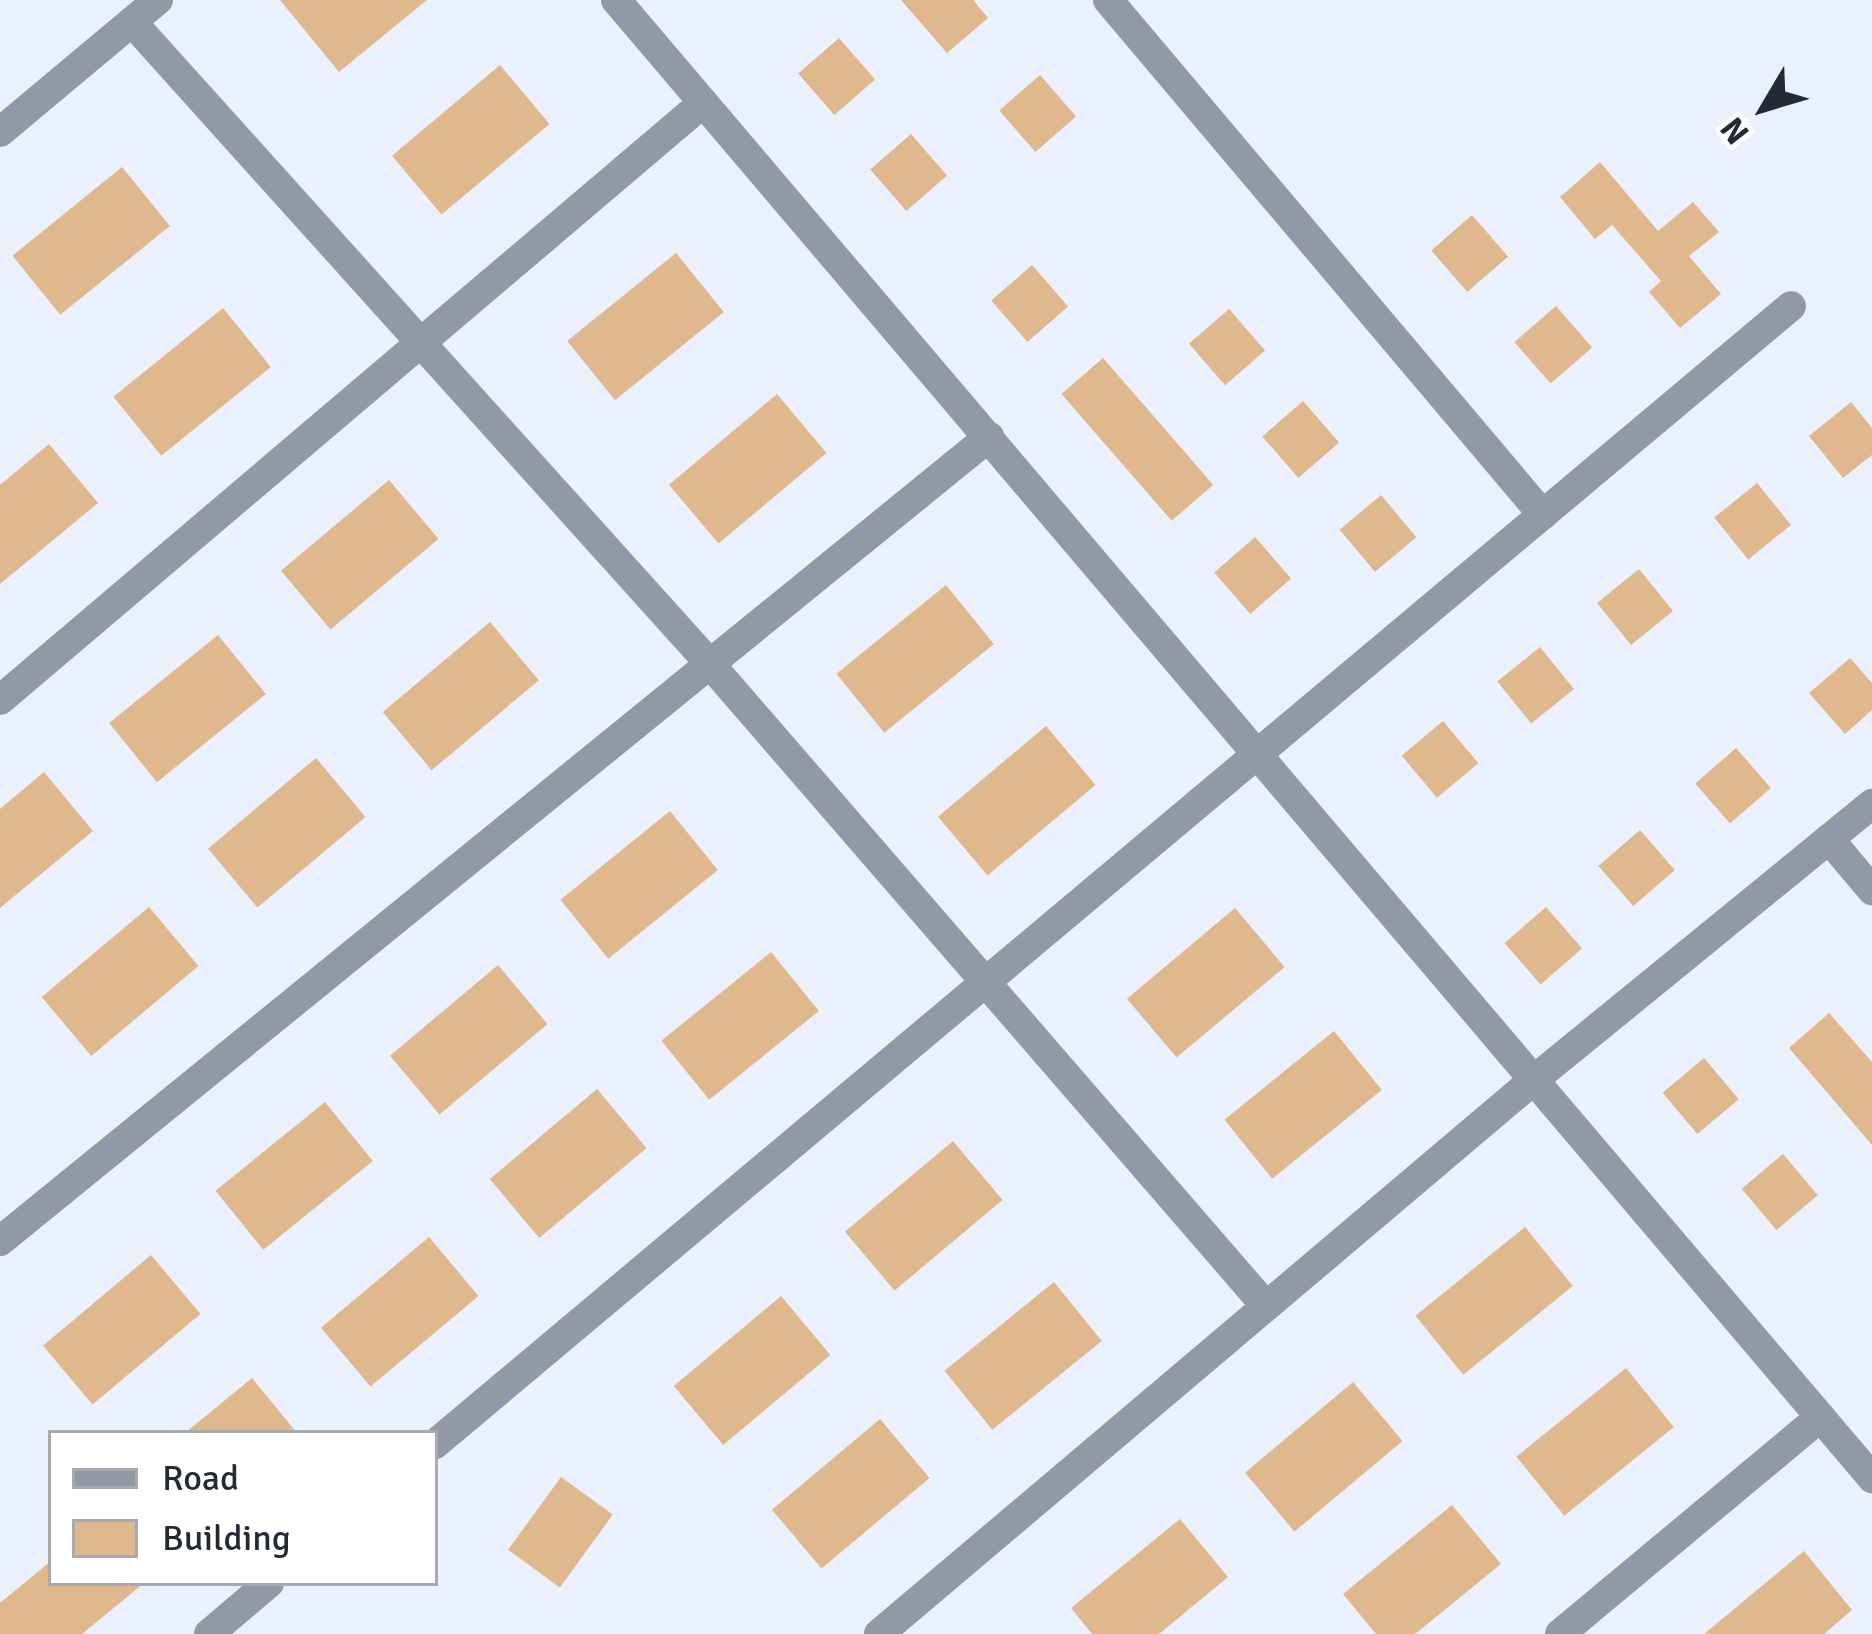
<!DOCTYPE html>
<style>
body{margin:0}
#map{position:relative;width:1872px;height:1634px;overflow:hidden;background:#ebf1fc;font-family:Signika,sans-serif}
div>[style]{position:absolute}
.building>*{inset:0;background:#e0b88d;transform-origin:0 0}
.minor>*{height:30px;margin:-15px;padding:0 15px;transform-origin:15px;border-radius:15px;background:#9299a5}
span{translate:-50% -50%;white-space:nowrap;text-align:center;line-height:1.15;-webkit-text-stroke:10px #fff;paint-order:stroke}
.legend{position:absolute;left:48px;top:1430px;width:390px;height:156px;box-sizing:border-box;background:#fff;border:3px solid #a7aaae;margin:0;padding:15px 21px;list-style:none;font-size:36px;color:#242a35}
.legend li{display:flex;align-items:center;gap:24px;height:60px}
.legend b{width:60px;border:3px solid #a7aaae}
.north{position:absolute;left:1704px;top:48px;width:120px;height:120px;-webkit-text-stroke:9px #fff;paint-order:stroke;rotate:232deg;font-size:33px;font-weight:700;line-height:48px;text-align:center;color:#242a35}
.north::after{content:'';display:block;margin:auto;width:42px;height:54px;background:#242a35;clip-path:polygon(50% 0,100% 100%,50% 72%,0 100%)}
</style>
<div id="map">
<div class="building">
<i style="clip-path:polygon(280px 0,427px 0,339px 72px)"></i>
<i style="clip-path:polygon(901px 0,973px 0,988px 18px,947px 53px)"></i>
<i style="left:839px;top:38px;width:55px;height:54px;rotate:49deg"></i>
<i style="left:500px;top:65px;width:77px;height:141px;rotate:50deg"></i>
<i style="left:1040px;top:75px;width:55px;height:54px;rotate:49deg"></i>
<i style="left:911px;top:134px;width:55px;height:54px;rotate:49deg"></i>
<i style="clip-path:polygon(1600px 162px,1658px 231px,1693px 202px,1719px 232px,1689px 256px,1721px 294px,1680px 328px,1649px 292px,1661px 281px,1612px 225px,1595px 239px,1560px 197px)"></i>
<i style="left:122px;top:167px;width:76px;height:141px;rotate:51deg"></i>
<i style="left:1472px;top:215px;width:55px;height:54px;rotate:49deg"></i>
<i style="left:676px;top:253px;width:76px;height:140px;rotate:51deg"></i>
<i style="left:1032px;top:265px;width:55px;height:54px;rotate:49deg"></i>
<i style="left:1556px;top:306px;width:55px;height:55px;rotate:49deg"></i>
<i style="left:223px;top:308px;width:76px;height:141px;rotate:51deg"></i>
<i style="left:1229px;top:309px;width:55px;height:53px;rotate:49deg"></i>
<i style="left:1103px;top:358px;width:168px;height:55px;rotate:49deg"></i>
<i style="left:777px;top:394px;width:77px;height:141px;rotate:50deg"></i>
<i style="left:1303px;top:401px;width:55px;height:54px;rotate:49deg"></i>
<i style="clip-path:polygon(1851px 402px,1872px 428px,1872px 455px,1843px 478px,1809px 436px)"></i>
<i style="clip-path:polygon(49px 444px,98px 503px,0 584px,0 485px)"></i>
<i style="left:389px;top:480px;width:77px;height:141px;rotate:50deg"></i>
<i style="left:1757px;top:483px;width:54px;height:55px;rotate:51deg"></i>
<i style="left:1381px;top:495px;width:55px;height:54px;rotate:50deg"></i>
<i style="left:1255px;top:537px;width:55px;height:54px;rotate:49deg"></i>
<i style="left:1639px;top:569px;width:54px;height:54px;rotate:51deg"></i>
<i style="left:946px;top:585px;width:76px;height:141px;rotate:51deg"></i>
<i style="left:490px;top:622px;width:76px;height:140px;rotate:50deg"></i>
<i style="left:218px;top:635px;width:76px;height:140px;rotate:51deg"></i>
<i style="left:1540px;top:647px;width:54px;height:55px;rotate:51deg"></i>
<i style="clip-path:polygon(1850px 658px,1872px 683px,1872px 710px,1845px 734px,1809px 693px)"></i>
<i style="left:1443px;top:721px;width:55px;height:54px;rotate:50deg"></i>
<i style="left:1046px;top:726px;width:77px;height:141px;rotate:50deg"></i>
<i style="left:1736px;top:748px;width:53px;height:54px;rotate:49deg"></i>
<i style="left:316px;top:758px;width:77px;height:141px;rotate:50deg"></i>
<i style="clip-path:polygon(44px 772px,93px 831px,0 908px,0 809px)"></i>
<i style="left:670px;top:811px;width:76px;height:141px;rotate:51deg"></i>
<i style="left:1640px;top:830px;width:53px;height:55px;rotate:49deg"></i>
<i style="left:149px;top:907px;width:77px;height:140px;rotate:50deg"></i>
<i style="left:1546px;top:907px;width:55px;height:55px;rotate:49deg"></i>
<i style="left:1235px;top:908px;width:77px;height:141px;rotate:50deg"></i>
<i style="left:771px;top:952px;width:76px;height:141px;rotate:51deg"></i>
<i style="left:498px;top:965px;width:77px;height:141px;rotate:50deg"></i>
<i style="clip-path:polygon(1829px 1013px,1872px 1062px,1872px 1145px,1789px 1048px)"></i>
<i style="left:1334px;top:1031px;width:76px;height:141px;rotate:51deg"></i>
<i style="left:1704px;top:1058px;width:54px;height:54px;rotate:50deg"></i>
<i style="left:597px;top:1089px;width:77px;height:140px;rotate:50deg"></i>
<i style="left:325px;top:1102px;width:76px;height:141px;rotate:51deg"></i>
<i style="left:953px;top:1141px;width:77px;height:141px;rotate:50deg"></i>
<i style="left:1783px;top:1154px;width:54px;height:54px;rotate:50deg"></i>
<i style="left:1525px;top:1227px;width:76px;height:141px;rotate:51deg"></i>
<i style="left:429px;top:1237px;width:77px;height:141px;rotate:50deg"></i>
<i style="left:151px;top:1255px;width:77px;height:141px;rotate:50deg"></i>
<i style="left:1054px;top:1282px;width:76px;height:141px;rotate:51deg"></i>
<i style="left:781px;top:1296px;width:77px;height:140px;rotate:50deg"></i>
<i style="left:1626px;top:1368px;width:76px;height:141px;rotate:51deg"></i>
<i style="clip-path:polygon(252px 1378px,297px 1433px,185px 1433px)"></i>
<i style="left:1353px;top:1382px;width:77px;height:141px;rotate:50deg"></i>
<i style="left:880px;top:1419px;width:77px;height:141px;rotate:50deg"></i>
<i style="left:561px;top:1477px;width:64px;height:90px;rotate:36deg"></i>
<i style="clip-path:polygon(1452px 1505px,1501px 1564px,1415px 1634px,1376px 1634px,1343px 1594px)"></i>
<i style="clip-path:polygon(1180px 1519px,1228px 1577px,1159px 1634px,1092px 1634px,1071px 1608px)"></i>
<i style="clip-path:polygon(1804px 1551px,1852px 1610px,1824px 1634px,1704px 1634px)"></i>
<i style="clip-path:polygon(51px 1561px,51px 1583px,144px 1583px,82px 1634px,0 1634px,0 1603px)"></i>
</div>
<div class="minor">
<i style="left:616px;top:0;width:1940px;rotate:49.64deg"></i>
<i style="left:1108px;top:0;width:674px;rotate:49.81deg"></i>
<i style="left:132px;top:22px;width:864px;rotate:48deg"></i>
<i style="left:710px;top:664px;width:849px;rotate:49.11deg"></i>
<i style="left:0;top:132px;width:206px;rotate:-39.9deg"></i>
<i style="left:0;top:700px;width:922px;rotate:-40.34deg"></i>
<i style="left:1829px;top:839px;width:67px;rotate:49.9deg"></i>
<i style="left:0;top:1241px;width:1275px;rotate:-39.11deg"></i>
<i style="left:435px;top:1444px;width:1770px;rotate:-40deg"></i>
<i style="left:209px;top:1634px;width:79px;rotate:-40.4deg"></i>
<i style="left:879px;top:1634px;width:861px;rotate:-40.24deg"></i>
<i style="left:1536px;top:1078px;width:434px;rotate:-39.2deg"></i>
<i style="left:1560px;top:1634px;width:339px;rotate:-39.8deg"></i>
</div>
<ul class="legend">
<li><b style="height:15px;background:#9299a5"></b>Road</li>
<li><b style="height:33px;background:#e0b88d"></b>Building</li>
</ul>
<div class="north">N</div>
</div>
